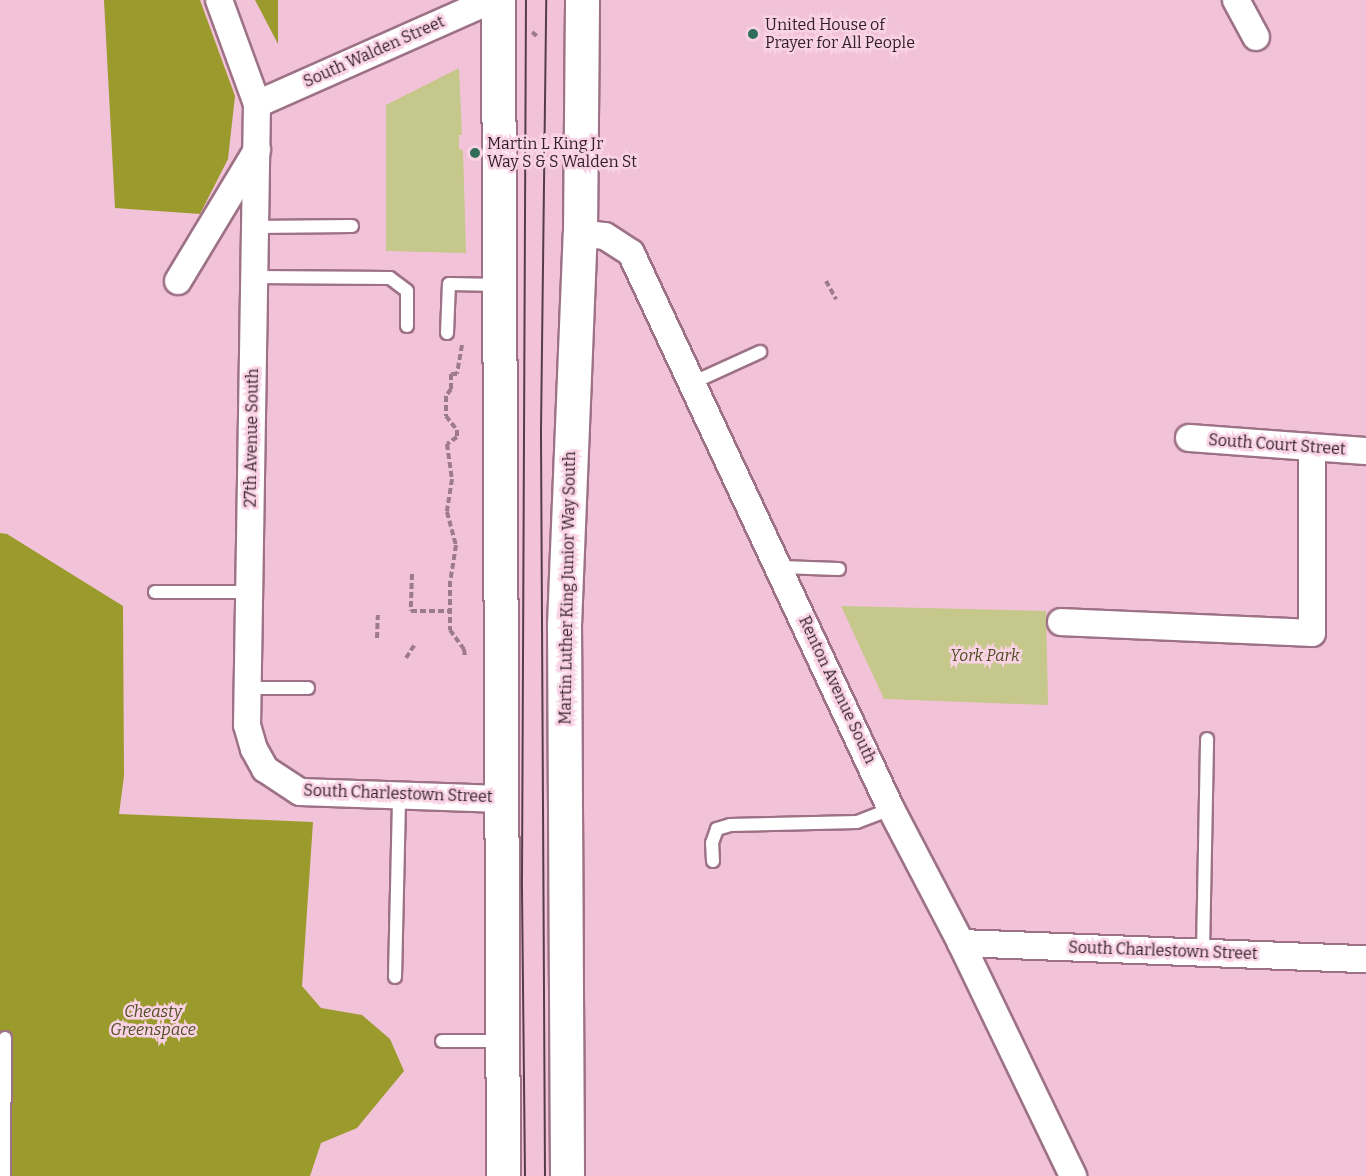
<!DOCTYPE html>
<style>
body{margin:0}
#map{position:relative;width:1366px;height:1176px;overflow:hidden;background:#f2c2d8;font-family:Bitter,serif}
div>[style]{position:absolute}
.green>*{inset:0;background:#c6c78a}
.forest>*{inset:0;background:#9b9a2c}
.path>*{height:4px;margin-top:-2px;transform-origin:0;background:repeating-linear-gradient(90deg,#9e7b8c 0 6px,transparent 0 9px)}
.roads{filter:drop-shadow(2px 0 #9d7286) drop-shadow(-2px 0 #9d7286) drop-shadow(0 2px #9d7286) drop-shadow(0 -2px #9d7286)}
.service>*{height:12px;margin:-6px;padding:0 6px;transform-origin:6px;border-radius:6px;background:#fff}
.minor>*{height:26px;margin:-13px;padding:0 13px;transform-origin:13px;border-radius:13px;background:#fff}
.secondary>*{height:33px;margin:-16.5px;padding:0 16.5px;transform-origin:16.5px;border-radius:16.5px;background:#fff}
.tram>*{height:1.5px;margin:-0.75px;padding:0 0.75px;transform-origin:0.75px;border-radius:0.75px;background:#543d48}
.dots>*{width:16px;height:16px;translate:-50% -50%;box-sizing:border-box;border:3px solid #f9d2e4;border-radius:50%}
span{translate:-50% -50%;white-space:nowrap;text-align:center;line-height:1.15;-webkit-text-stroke:5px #f9d2e4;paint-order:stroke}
.poi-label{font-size:16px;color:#301e27}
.left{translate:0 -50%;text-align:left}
.street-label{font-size:16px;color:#301e27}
.park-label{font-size:16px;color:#4f4f23;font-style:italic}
</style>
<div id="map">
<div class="green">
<i style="clip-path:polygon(459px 68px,462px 135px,459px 135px,459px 149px,463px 150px,466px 253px,386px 251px,386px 105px)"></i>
<i style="clip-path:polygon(841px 606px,1046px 611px,1048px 705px,884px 699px)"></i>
</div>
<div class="forest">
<i style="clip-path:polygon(104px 0,200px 0,235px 96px,228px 159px,200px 214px,115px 208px)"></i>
<i style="clip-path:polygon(255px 0,278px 0,278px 44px)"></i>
<i style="clip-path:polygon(0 533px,7px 534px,123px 606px,124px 776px,119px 814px,313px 822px,302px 986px,321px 1008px,362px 1015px,390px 1039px,404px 1071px,357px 1128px,321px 1143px,310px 1176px,0 1176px)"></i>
</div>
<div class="path">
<i style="left:532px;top:32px;width:8px;rotate:40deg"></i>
<i style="left:826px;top:281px;width:21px;rotate:61deg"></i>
<i style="left:462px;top:345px;width:29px;rotate:100deg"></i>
<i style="left:457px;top:374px;width:6px;rotate:180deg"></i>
<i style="left:451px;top:374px;width:15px;rotate:90deg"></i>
<i style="left:451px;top:389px;width:9px;rotate:126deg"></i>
<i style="left:446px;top:396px;width:20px;rotate:90deg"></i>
<i style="left:446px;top:416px;width:18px;rotate:52deg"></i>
<i style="left:457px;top:430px;width:7px;rotate:90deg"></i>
<i style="left:457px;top:437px;width:12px;rotate:145deg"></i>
<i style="left:447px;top:444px;width:35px;rotate:82deg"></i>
<i style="left:452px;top:479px;width:33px;rotate:99deg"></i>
<i style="left:447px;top:512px;width:34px;rotate:75deg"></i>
<i style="left:456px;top:545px;width:36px;rotate:99deg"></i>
<i style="left:450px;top:581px;width:49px;rotate:90deg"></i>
<i style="left:450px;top:630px;width:24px;rotate:54deg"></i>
<i style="left:464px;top:649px;width:9px;rotate:84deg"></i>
<i style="left:412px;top:574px;width:37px;rotate:92deg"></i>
<i style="left:411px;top:611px;width:39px"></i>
<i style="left:377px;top:638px;width:23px;rotate:-88deg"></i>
<i style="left:406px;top:658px;width:17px;rotate:-57deg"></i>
</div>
<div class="roads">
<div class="service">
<i style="left:256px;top:227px;width:96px;rotate:-0.6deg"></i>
<i style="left:255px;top:277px;width:135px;rotate:0.4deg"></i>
<i style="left:390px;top:278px;width:21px;rotate:37deg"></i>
<i style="left:407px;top:291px;width:35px;rotate:90deg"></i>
<i style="left:447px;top:333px;width:49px;rotate:-87.7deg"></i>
<i style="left:449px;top:284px;width:50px;rotate:1.1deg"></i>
<i style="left:692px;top:383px;width:75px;rotate:-24.5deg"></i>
<i style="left:780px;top:567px;width:59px;rotate:1.9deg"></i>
<i style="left:155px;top:592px;width:94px"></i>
<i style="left:247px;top:688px;width:61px"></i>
<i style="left:713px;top:861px;width:18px;rotate:-93deg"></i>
<i style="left:712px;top:843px;width:15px;rotate:-70deg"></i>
<i style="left:717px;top:829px;width:14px;rotate:-17deg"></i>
<i style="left:730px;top:825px;width:127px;rotate:-1.4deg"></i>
<i style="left:857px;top:822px;width:36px;rotate:-21deg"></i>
<i style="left:1203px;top:952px;width:213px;rotate:-88.9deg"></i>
<i style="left:395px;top:977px;width:182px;rotate:-88.7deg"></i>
<i style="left:442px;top:1041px;width:59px"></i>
<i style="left:4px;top:1176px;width:138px;rotate:-89.6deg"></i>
</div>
<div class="minor">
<i style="left:219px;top:0;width:111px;rotate:69.9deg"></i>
<i style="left:257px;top:104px;width:621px;rotate:90.92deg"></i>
<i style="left:247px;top:725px;width:25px;rotate:74deg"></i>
<i style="left:254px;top:749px;width:23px;rotate:61deg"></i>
<i style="left:265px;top:769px;width:42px;rotate:33.3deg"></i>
<i style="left:300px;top:792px;width:202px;rotate:2deg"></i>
<i style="left:1236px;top:0;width:42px;rotate:61.6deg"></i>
<i style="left:257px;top:104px;width:257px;rotate:-23.9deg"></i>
<i style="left:580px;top:233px;width:25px;rotate:7deg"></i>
<i style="left:605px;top:236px;width:31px;rotate:33deg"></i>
<i style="left:631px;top:253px;width:614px;rotate:64.94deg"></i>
<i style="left:891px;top:809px;width:151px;rotate:62.4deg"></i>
<i style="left:961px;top:943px;width:259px;rotate:64.3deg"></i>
<i style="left:178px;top:281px;width:153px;rotate:-58.9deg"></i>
<i style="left:1189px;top:438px;width:177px;rotate:4.2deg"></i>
<i style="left:1061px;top:622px;width:251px;rotate:2.5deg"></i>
<i style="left:1312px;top:633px;width:185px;rotate:-90deg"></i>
<i style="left:961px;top:943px;width:405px;rotate:2.3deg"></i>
</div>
<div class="secondary">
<i style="left:498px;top:0;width:1176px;rotate:89.76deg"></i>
<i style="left:567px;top:1176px;width:551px;rotate:-90.31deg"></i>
<i style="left:564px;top:625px;width:392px;rotate:-87.7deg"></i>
<i style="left:580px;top:233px;width:233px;rotate:-89.5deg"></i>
</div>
</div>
<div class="tram">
<i style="left:525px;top:1176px;width:297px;rotate:-90.6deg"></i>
<i style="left:522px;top:879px;width:879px;rotate:-89.74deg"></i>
<i style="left:545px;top:1176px;width:746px;rotate:-90.31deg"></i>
<i style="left:541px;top:430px;width:430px;rotate:-89.3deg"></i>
</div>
<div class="dots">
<i style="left:753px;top:34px;background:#316e5a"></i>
<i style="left:475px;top:153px;background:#316e5a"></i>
</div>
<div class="poi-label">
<span class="left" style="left:765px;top:34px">United House of<br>Prayer for All People</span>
<span class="left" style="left:487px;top:153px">Martin L King Jr<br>Way S &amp; S Walden St</span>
</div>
<div class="street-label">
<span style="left:374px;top:52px;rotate:-24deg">South Walden Street</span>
<span style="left:252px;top:438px;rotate:-89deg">27th Avenue South</span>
<span style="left:1277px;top:445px;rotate:4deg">South Court Street</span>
<span style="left:568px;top:588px;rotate:-89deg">Martin Luther King Junior Way South</span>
<span style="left:837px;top:690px;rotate:65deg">Renton Avenue South</span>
<span style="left:398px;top:794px;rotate:2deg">South Charlestown Street</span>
<span style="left:1163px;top:951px;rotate:2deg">South Charlestown Street</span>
</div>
<div class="park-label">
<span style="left:985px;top:656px">York Park</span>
<span style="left:153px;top:1021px">Cheasty<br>Greenspace</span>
</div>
</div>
